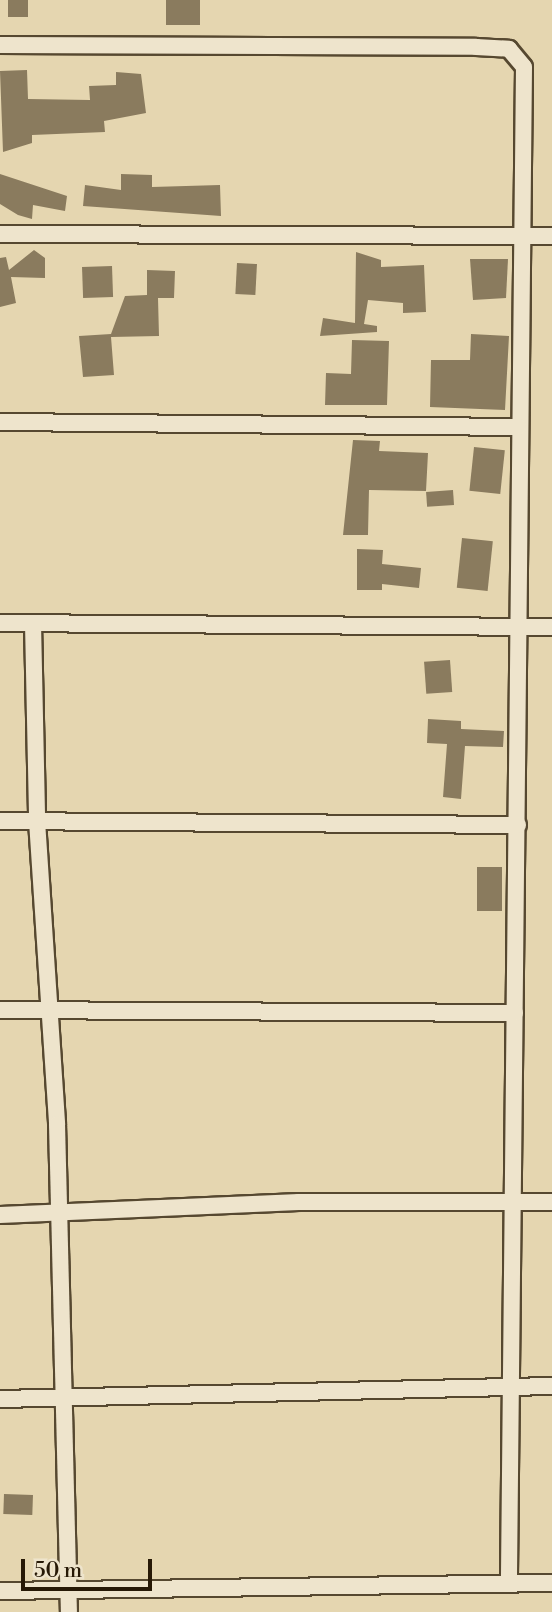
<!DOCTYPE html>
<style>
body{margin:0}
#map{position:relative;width:552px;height:1612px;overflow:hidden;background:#e5d6b0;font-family:"Libre Bodoni",serif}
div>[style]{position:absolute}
.building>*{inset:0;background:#8a7b5e;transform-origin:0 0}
.roads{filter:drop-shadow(2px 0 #564830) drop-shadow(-2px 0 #564830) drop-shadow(0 2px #564830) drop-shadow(0 -2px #564830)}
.minor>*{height:16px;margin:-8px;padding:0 8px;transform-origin:8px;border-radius:8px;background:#eee4cc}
span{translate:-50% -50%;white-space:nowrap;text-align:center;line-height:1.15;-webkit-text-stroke:5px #eee4cc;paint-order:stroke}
.scale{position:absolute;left:21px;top:1559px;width:131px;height:32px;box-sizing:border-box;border:4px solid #271906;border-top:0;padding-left:9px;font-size:21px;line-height:24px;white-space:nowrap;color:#271906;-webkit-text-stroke:5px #eee4cc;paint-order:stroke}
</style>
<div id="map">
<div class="building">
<i style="left:8px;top:0;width:20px;height:17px"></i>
<i style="left:166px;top:0;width:34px;height:25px"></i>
<i style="clip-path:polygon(27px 70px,28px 99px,90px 100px,89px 86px,116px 85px,116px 72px,141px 74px,146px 113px,104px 121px,105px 132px,32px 135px,32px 143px,3px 152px,0 71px)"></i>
<i style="clip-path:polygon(0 174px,67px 196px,65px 211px,33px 205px,32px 219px,18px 215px,0 204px)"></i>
<i style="clip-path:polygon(121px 174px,152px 175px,152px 187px,220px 185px,221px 216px,83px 206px,85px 185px,121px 190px)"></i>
<i style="clip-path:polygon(34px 250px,45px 258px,45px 278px,11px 277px,16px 303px,0 307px,0 258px,6px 257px,9px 270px)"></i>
<i style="clip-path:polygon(356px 252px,381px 260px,381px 267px,424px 265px,426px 312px,403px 313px,403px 303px,368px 300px,364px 324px,377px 326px,377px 332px,320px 336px,323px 318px,355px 323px)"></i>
<i style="clip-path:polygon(470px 259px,508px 259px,506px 298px,473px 300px)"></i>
<i style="left:237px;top:263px;width:20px;height:31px;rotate:3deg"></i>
<i style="left:112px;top:266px;width:31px;height:30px;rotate:88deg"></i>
<i style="clip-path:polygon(147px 270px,175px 271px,174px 298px,158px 298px,159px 336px,111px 337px,114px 375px,83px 377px,79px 336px,111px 334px,125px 296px,147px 295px)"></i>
<i style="clip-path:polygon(471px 334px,509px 336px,505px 410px,430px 407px,431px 360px,470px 360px)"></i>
<i style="clip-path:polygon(352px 340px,389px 341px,387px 405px,325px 405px,326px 373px,351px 374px)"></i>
<i style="clip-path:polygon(353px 440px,380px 441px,379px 451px,428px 453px,426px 491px,369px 490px,368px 535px,343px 535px)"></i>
<i style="left:474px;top:447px;width:31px;height:44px;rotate:6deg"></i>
<i style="left:453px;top:490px;width:15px;height:27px;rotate:86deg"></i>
<i style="left:462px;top:538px;width:31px;height:50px;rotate:6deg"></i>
<i style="clip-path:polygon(357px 549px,383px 550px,382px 564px,421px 568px,419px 588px,382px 584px,382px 590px,357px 590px)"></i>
<i style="left:450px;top:660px;width:32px;height:26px;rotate:86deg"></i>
<i style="clip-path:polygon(428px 719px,461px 721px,461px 729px,504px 731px,503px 747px,465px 746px,461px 799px,443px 797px,447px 744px,427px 743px)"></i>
<i style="left:477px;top:867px;width:25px;height:44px"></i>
<i style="left:4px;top:1494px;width:29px;height:20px;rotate:2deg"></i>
</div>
<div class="roads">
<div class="minor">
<i style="left:0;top:45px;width:476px;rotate:0.2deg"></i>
<i style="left:476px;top:47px;width:33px;rotate:3deg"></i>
<i style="left:509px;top:49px;width:23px;rotate:50deg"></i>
<i style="left:524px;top:67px;width:1516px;rotate:90.57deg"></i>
<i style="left:0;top:234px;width:552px;rotate:0.21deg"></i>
<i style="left:0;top:422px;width:518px;rotate:0.55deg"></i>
<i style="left:0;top:623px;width:552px;rotate:0.42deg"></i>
<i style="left:33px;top:623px;width:198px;rotate:88.8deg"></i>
<i style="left:37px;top:821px;width:304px;rotate:86.2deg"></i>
<i style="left:57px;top:1124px;width:488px;rotate:88.6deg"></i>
<i style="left:0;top:821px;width:518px;rotate:0.44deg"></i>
<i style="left:0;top:1010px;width:515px;rotate:0.33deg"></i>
<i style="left:0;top:1215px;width:299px;rotate:-2.5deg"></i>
<i style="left:299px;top:1202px;width:253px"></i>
<i style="left:0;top:1399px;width:552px;rotate:-1.35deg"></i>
<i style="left:0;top:1591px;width:552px;rotate:-0.83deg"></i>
</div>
</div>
<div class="scale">50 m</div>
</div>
